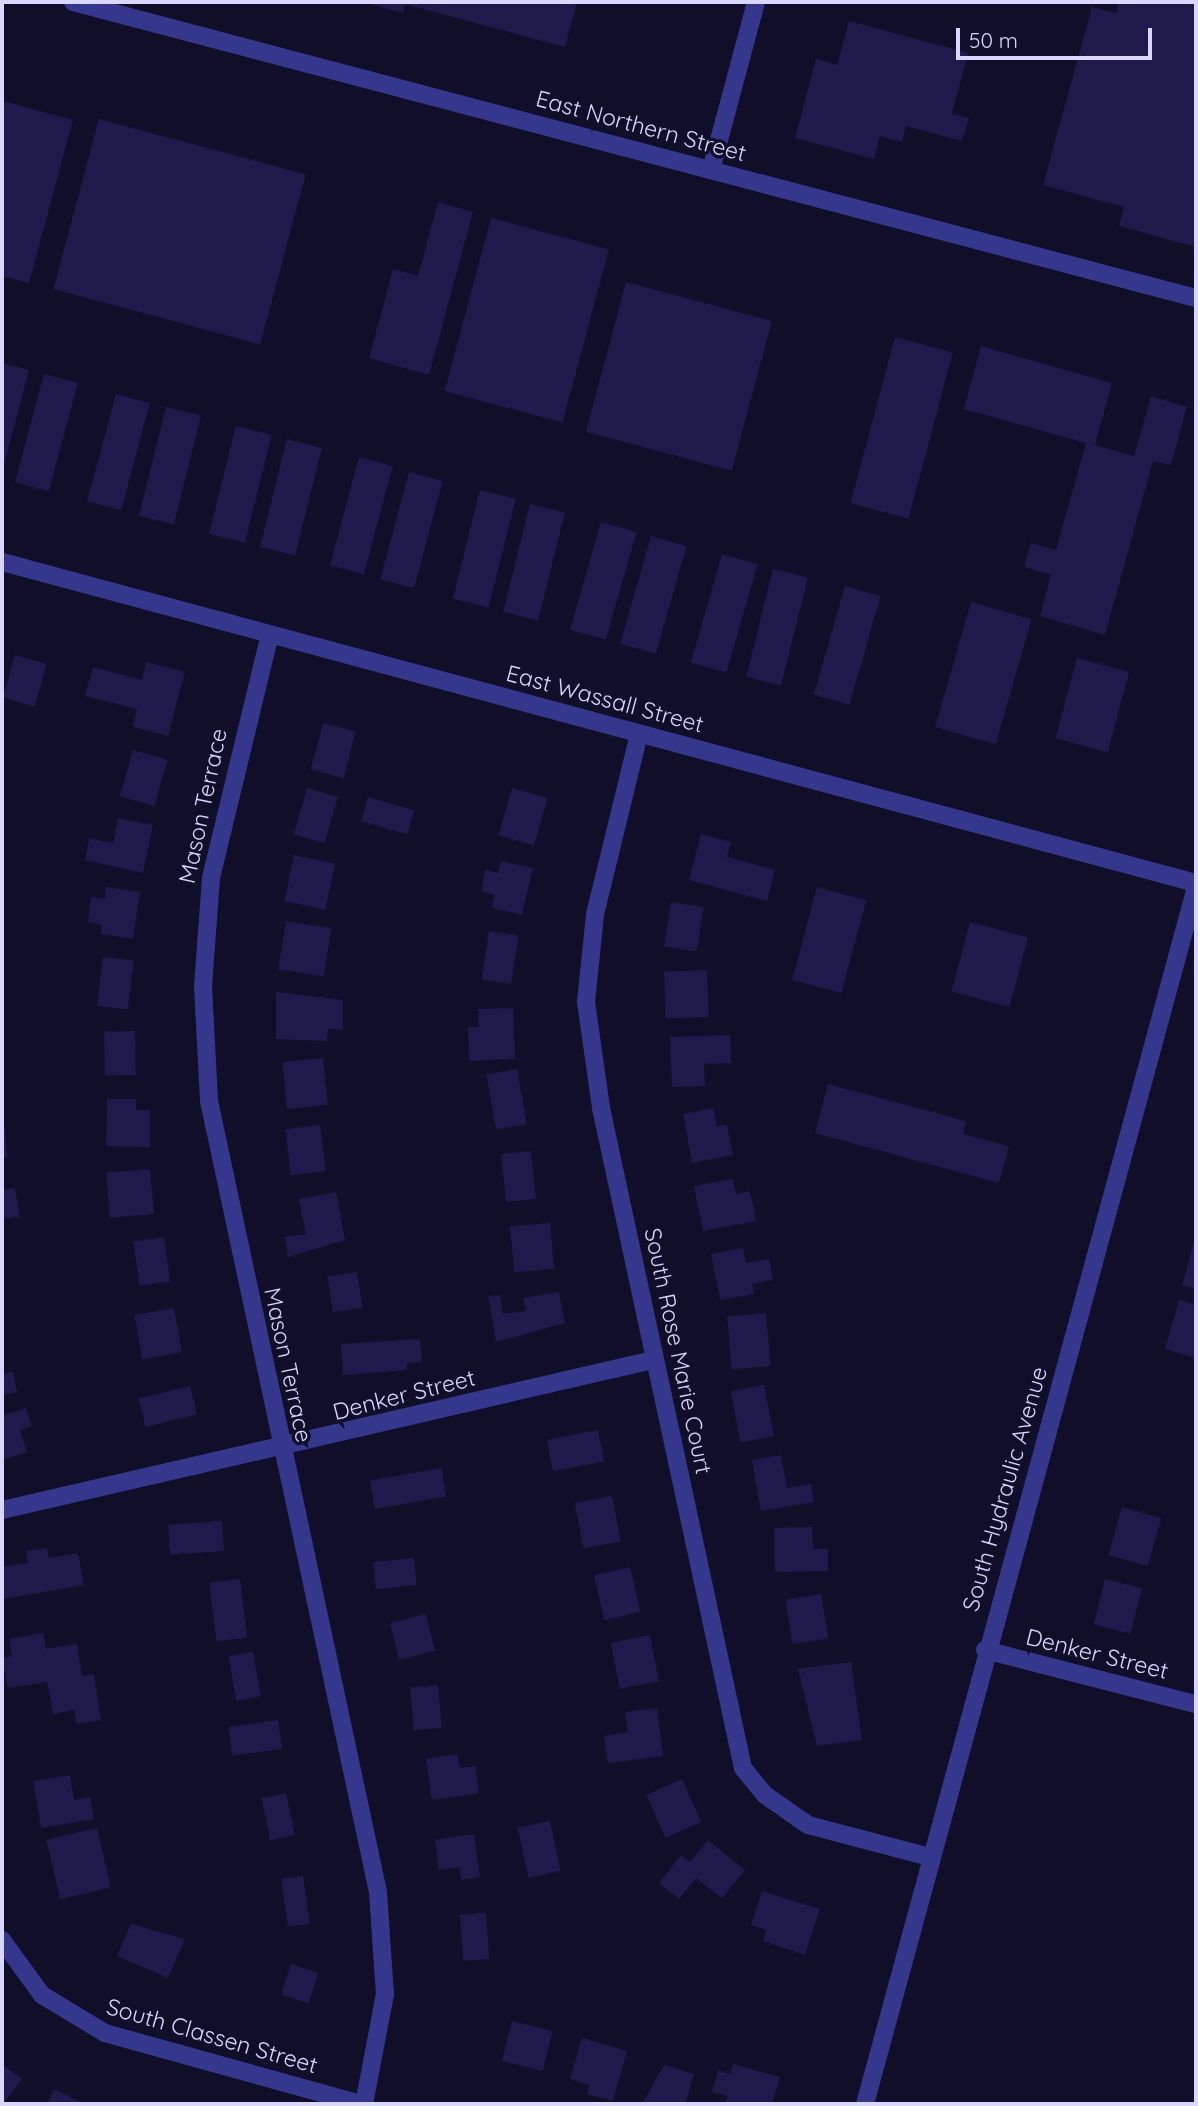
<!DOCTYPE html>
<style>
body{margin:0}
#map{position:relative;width:1198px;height:2106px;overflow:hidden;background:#110e2a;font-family:Quicksand,sans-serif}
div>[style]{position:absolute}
.building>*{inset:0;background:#20194c;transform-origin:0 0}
.minor>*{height:18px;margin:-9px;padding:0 9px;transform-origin:9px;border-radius:9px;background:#35378d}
span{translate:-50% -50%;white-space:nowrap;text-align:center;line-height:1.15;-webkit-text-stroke:7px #110e2a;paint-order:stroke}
.street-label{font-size:23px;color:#d9d7ff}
.frame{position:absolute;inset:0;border:4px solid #d9d7ff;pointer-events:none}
.scale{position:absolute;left:956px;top:28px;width:196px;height:32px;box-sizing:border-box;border:4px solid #d9d7ff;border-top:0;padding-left:9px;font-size:21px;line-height:24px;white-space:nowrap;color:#d9d7ff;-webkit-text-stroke:5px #110e2a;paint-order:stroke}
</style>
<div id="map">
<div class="building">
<i style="clip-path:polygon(401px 2px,577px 2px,565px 47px,405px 4px,403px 13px,365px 3px)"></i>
<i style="clip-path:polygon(1119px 2px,1196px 2px,1196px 247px,1119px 226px,1124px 207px,1043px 185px,1092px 7px,1116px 13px)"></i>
<i style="clip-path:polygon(849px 21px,968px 53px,952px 114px,969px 118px,962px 141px,906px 126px,902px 142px,880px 136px,874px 159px,795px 138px,816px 59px,837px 65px)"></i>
<i style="clip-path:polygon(2px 101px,73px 120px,29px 283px,2px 276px)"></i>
<i style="left:99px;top:119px;width:214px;height:176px;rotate:15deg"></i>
<i style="clip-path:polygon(438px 202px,473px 212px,429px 375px,369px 358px,393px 269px,418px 276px)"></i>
<i style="left:491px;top:218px;width:122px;height:179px;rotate:15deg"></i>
<i style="left:626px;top:282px;width:151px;height:155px;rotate:15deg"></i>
<i style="left:895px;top:337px;width:60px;height:172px;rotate:15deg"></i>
<i style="clip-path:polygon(981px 346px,1112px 383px,1095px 445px,1134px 456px,1151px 396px,1187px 407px,1171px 465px,1153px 461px,1105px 635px,1040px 616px,1051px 575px,1024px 567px,1031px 543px,1056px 550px,1086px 443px,964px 409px)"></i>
<i style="clip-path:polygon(2px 363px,29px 370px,3px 469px,2px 469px)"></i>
<i style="left:44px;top:374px;width:35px;height:112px;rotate:15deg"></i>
<i style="left:116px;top:394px;width:35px;height:111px;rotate:15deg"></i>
<i style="left:166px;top:407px;width:36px;height:112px;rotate:14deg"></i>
<i style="left:236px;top:426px;width:37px;height:111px;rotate:14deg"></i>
<i style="left:287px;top:439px;width:36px;height:111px;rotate:14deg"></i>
<i style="left:359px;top:457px;width:35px;height:112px;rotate:15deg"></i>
<i style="left:409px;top:472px;width:35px;height:111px;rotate:15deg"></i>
<i style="left:480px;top:490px;width:37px;height:112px;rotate:14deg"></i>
<i style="left:530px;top:504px;width:36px;height:111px;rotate:14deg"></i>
<i style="left:601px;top:522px;width:37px;height:112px;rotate:16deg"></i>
<i style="left:651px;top:536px;width:37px;height:112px;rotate:16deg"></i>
<i style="left:722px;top:554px;width:37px;height:113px;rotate:16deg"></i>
<i style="left:773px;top:569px;width:36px;height:111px;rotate:14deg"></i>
<i style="left:845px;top:586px;width:37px;height:113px;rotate:16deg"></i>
<i style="left:971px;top:602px;width:63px;height:130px;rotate:16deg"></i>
<i style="left:15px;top:655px;width:33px;height:44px;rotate:16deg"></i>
<i style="left:1077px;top:658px;width:54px;height:83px;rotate:15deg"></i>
<i style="clip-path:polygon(146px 662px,185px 672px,168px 736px,133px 727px,137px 709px,85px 696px,93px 667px,142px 680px)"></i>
<i style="left:323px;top:723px;width:34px;height:48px;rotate:15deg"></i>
<i style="left:133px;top:750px;width:36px;height:48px;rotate:16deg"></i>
<i style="left:307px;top:788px;width:32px;height:48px;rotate:16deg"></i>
<i style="left:512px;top:788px;width:37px;height:49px;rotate:16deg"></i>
<i style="left:368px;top:797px;width:48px;height:25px;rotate:16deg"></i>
<i style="clip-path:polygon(118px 818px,153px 825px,143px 873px,85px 860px,89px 838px,113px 843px)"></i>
<i style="clip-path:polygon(701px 834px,731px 842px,727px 857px,775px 870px,767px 901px,689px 880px)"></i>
<i style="left:294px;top:855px;width:42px;height:47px;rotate:12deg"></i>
<i style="clip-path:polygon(501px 861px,533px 868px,522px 915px,492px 908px,495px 895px,481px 891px,485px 870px,498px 873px)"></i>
<i style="clip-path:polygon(106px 887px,140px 892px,133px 939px,101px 934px,102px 925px,88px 922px,91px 897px,105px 899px)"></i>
<i style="left:817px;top:887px;width:51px;height:96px;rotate:15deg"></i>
<i style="left:671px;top:902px;width:33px;height:45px;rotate:9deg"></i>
<i style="left:286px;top:921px;width:46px;height:49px;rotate:9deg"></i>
<i style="left:970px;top:922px;width:60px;height:72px;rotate:15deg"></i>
<i style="left:489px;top:931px;width:30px;height:49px;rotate:9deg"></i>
<i style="left:103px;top:957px;width:31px;height:49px;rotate:7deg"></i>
<i style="left:707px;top:970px;width:47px;height:43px;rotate:88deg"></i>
<i style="clip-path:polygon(276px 992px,343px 1000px,343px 1030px,328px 1029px,327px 1041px,276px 1039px)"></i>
<i style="clip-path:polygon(513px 1008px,515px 1059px,469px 1061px,468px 1027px,479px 1027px,478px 1009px)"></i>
<i style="left:135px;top:1031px;width:44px;height:31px;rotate:89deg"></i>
<i style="clip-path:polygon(730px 1035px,731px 1063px,704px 1064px,705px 1086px,672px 1087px,670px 1037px)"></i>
<i style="left:323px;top:1058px;width:47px;height:41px;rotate:84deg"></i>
<i style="left:517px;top:1069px;width:56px;height:31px;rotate:80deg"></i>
<i style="clip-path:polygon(828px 1084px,966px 1121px,963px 1134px,1009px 1146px,999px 1183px,815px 1133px)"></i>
<i style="clip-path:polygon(107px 1099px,136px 1099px,136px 1110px,150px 1110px,150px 1147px,106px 1146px)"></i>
<i style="clip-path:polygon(713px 1108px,717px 1126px,727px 1125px,733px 1155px,692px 1163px,683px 1114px)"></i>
<i style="left:320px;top:1125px;width:46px;height:35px;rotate:83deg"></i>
<i style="clip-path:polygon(2px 1128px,5px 1128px,7px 1157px,2px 1157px)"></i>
<i style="left:531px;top:1151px;width:48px;height:30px;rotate:84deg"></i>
<i style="left:150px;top:1169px;width:45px;height:44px;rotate:85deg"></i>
<i style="clip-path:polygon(733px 1179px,736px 1194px,750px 1191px,756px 1221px,703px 1231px,694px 1186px)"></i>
<i style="clip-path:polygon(15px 1188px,20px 1217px,2px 1219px,2px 1190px)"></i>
<i style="clip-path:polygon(336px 1192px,345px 1240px,288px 1257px,285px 1237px,306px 1234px,299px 1199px)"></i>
<i style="left:550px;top:1223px;width:46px;height:40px;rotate:85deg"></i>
<i style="clip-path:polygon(1196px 1236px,1196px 1289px,1182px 1285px)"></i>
<i style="left:164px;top:1237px;width:45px;height:31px;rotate:82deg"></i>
<i style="clip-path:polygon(743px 1248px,746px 1263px,769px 1259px,773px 1280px,752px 1284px,754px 1294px,720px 1300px,711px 1254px)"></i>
<i style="left:357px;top:1272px;width:36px;height:30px;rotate:81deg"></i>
<i style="clip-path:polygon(559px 1292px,565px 1323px,496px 1342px,488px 1296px,500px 1295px,503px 1314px,526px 1311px,523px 1298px)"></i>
<i style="clip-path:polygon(1179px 1300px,1196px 1305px,1196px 1358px,1165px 1349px)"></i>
<i style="left:174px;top:1308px;width:45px;height:40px;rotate:80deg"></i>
<i style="left:766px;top:1313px;width:53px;height:39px;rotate:85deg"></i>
<i style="clip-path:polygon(420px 1339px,422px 1362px,407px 1363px,407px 1370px,343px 1375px,341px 1344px)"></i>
<i style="clip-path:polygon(13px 1372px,17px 1392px,2px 1395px,2px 1374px)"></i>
<i style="left:764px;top:1385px;width:52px;height:34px;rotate:79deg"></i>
<i style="left:190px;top:1386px;width:29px;height:53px;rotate:76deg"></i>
<i style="clip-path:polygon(26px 1408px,32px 1426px,20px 1430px,27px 1452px,2px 1460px,2px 1416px)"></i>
<i style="left:598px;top:1430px;width:32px;height:52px;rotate:79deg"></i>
<i style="clip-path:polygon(781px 1455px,787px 1488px,811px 1484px,814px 1502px,761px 1511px,752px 1460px)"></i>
<i style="left:441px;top:1468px;width:29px;height:72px;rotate:80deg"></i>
<i style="left:612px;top:1496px;width:46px;height:38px;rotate:79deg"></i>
<i style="left:1122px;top:1507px;width:41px;height:50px;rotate:16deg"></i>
<i style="left:222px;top:1521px;width:30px;height:54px;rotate:86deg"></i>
<i style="clip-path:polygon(812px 1527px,813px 1549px,828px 1549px,828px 1571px,775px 1572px,774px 1528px)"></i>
<i style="clip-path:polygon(47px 1548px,48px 1558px,78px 1553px,84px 1585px,3px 1599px,2px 1567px,28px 1563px,26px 1551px)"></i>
<i style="left:414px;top:1558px;width:27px;height:41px;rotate:84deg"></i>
<i style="left:630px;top:1567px;width:46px;height:37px;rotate:77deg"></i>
<i style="left:240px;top:1579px;width:59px;height:31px;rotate:83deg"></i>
<i style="left:1105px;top:1579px;width:38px;height:47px;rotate:14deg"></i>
<i style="left:821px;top:1594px;width:45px;height:36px;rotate:81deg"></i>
<i style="left:426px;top:1614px;width:38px;height:37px;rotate:76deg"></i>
<i style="clip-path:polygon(43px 1633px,46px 1649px,77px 1644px,82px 1676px,94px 1674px,101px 1720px,77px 1724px,74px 1710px,53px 1714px,47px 1682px,8px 1688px,2px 1658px,12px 1656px,9px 1639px)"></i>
<i style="left:650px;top:1635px;width:47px;height:40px;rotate:79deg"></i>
<i style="left:253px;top:1652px;width:45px;height:25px;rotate:80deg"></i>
<i style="clip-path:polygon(851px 1662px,862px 1740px,817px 1746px,798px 1669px)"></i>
<i style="left:438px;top:1685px;width:43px;height:28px;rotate:85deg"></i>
<i style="clip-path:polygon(657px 1708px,663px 1756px,608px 1763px,604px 1736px,628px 1732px,625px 1712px)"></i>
<i style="left:278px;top:1720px;width:29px;height:50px;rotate:82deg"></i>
<i style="clip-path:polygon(457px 1754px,460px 1768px,475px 1766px,479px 1793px,432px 1800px,426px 1759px)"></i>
<i style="clip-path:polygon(70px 1775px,74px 1800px,90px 1797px,94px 1819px,41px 1828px,33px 1781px)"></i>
<i style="left:682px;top:1779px;width:47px;height:39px;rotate:66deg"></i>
<i style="left:286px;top:1793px;width:43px;height:25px;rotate:78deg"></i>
<i style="left:550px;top:1821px;width:51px;height:33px;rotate:78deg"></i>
<i style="left:97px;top:1828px;width:61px;height:52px;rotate:77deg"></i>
<i style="clip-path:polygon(474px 1834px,480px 1877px,461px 1880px,459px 1867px,439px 1870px,435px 1840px)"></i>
<i style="clip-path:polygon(708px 1840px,745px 1870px,722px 1898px,696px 1878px,679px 1899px,659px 1883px,681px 1855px,690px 1862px)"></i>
<i style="left:303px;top:1876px;width:48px;height:22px;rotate:82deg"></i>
<i style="clip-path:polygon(762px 1891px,820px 1909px,805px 1955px,763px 1941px,766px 1930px,751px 1925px)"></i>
<i style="left:486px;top:1913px;width:46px;height:26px;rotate:86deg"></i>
<i style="clip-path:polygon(131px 1924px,185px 1939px,168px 1978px,117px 1956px)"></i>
<i style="left:291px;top:1964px;width:29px;height:32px;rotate:18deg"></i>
<i style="left:512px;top:2021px;width:42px;height:41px;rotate:14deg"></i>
<i style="clip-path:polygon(582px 2038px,627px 2051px,613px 2101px,587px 2094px,589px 2085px,570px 2079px)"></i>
<i style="clip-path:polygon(2px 2064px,22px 2079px,3px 2104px,2px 2104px)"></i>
<i style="clip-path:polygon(733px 2064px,780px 2077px,772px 2104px,725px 2104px,728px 2096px,712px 2092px,718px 2070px,730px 2074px)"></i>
<i style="clip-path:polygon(664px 2065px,694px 2074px,685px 2104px,643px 2102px)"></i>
<i style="clip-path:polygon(54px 2089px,85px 2104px,47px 2104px)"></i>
</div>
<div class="minor">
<i style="left:73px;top:2px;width:1161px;rotate:14.77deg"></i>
<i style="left:711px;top:170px;width:174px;rotate:-75deg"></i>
<i style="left:2px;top:562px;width:1236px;rotate:15.05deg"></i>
<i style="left:270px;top:634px;width:251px;rotate:103.6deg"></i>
<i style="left:211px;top:878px;width:108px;rotate:94.2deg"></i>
<i style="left:203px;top:986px;width:115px;rotate:87deg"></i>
<i style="left:209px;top:1101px;width:809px;rotate:77.94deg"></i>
<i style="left:378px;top:1892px;width:102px;rotate:86.1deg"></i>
<i style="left:385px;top:1994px;width:112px;rotate:100.8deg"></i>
<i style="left:639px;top:734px;width:186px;rotate:103.7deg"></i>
<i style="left:595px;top:915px;width:87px;rotate:95.9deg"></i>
<i style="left:586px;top:1002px;width:107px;rotate:81.9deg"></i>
<i style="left:601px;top:1108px;width:675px;rotate:77.86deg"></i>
<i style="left:743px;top:1768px;width:35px;rotate:51deg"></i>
<i style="left:765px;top:1795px;width:52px;rotate:34.9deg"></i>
<i style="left:808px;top:1825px;width:126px;rotate:14.7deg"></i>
<i style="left:2px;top:1510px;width:668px;rotate:-12.98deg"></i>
<i style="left:985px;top:1650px;width:218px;rotate:14.4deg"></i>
<i style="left:2px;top:1940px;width:68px;rotate:54deg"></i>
<i style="left:42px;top:1995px;width:74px;rotate:31.1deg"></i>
<i style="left:105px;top:2033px;width:266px;rotate:15.5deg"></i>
<i style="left:865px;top:2104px;width:1261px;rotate:-74.78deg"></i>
</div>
<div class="street-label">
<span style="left:641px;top:126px;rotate:15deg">East Northern Street</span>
<span style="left:605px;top:699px;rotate:15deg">East Wassall Street</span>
<span style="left:203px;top:806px;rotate:-78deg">Mason Terrace</span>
<span style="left:678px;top:1351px;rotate:78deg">South Rose Marie Court</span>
<span style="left:288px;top:1365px;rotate:78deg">Mason Terrace</span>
<span style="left:404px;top:1395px;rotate:-14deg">Denker Street</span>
<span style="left:1005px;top:1489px;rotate:-74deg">South Hydraulic Avenue</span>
<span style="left:1097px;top:1654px;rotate:14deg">Denker Street</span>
<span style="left:212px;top:2036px;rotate:16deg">South Classen Street</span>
</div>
<div class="frame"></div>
<div class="scale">50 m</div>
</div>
